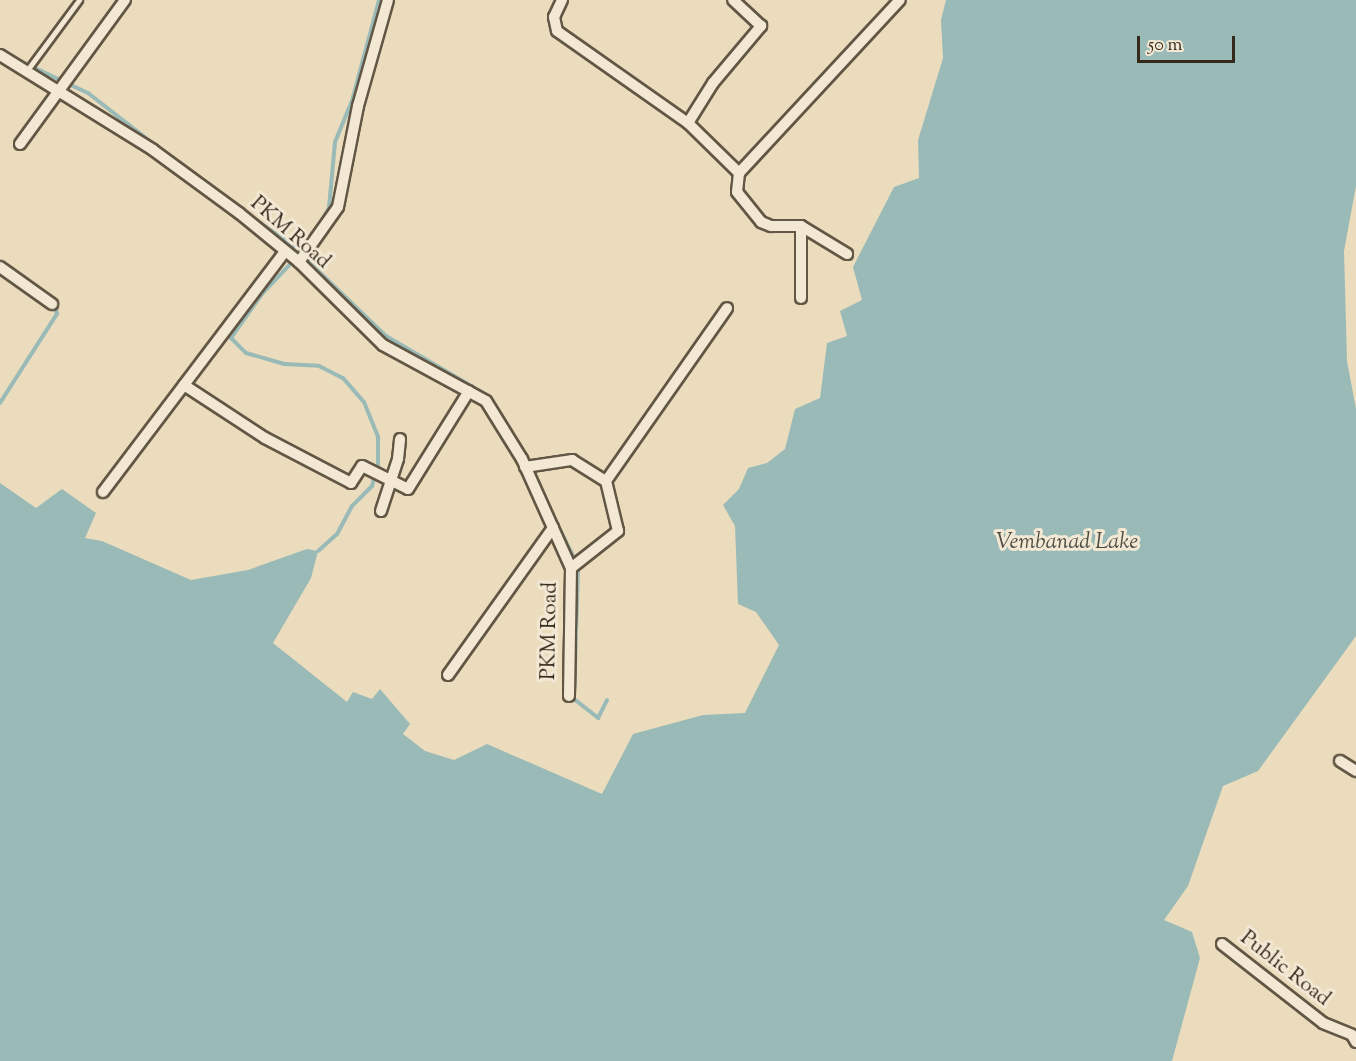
<!DOCTYPE html>
<style>
body{margin:0}
#map{position:relative;width:1356px;height:1061px;overflow:hidden;background:#ebdcbd;font-family:"Sorts Mill Goudy",serif}
div>[style]{position:absolute}
.water>*{inset:0;background:#99bab7}
.stream>*{height:4px;margin:-2px;padding:0 2px;transform-origin:2px;border-radius:2px;background:#99bab7}
.roads{filter:drop-shadow(2px 0 #625644) drop-shadow(-2px 0 #625644) drop-shadow(0 2px #625644) drop-shadow(0 -2px #625644)}
.service>*{height:5px;margin:-2.5px;padding:0 2.5px;transform-origin:2.5px;border-radius:2.5px;background:#f2e8d4}
.minor>*{height:10px;margin:-5px;padding:0 5px;transform-origin:5px;border-radius:5px;background:#f2e8d4}
span{translate:-50% -50%;white-space:nowrap;text-align:center;line-height:1.15;-webkit-text-stroke:6px #f2e8d4;paint-order:stroke}
.street-label{font-size:21px;color:#35291c}
.water-label{font-size:22px;color:#4e4d43;font-style:italic}
.scale{position:absolute;left:1137px;top:36px;width:98px;height:27px;box-sizing:border-box;border:3px solid #35291c;border-top:0;padding-left:8px;font-size:18px;line-height:21px;white-space:nowrap;color:#35291c;-webkit-text-stroke:4px #f2e8d4;paint-order:stroke}
</style>
<div id="map">
<div class="water">
<i style="clip-path:polygon(946px 0,1356px 0,1356px 186px,1344px 251px,1347px 361px,1356px 409px,1356px 636px,1258px 771px,1223px 786px,1188px 886px,1164px 920px,1192px 932px,1200px 958px,1172px 1061px,0 1061px,0 483px,36px 508px,62px 489px,96px 513px,85px 538px,102px 541px,191px 580px,248px 570px,307px 549px,318px 551px,311px 578px,273px 643px,347px 702px,353px 692px,372px 699px,380px 689px,410px 724px,403px 734px,425px 751px,454px 760px,487px 744px,602px 794px,633px 734px,703px 715px,745px 713px,779px 645px,756px 612px,738px 604px,735px 526px,723px 505px,739px 489px,748px 468px,767px 463px,785px 449px,795px 409px,820px 398px,827px 343px,847px 336px,840px 311px,862px 300px,853px 267px,894px 187px,919px 178px,918px 140px,943px 58px,941px 20px)"></i>
</div>
<div class="stream">
<i style="left:95px;top:33px;width:19px;rotate:-51deg"></i>
<i style="left:16px;top:59px;width:80px;rotate:25.3deg"></i>
<i style="left:88px;top:93px;width:86px;rotate:37.9deg"></i>
<i style="left:254px;top:219px;width:40px;rotate:34deg"></i>
<i style="left:287px;top:241px;width:137px;rotate:43.8deg"></i>
<i style="left:386px;top:336px;width:115px;rotate:30.4deg"></i>
<i style="left:485px;top:394px;width:18px;rotate:52deg"></i>
<i style="left:320px;top:224px;width:18px;rotate:-61deg"></i>
<i style="left:329px;top:208px;width:66px;rotate:-84.8deg"></i>
<i style="left:335px;top:142px;width:44px;rotate:-67.5deg"></i>
<i style="left:352px;top:101px;width:105px;rotate:-75deg"></i>
<i style="left:295px;top:259px;width:48px;rotate:133.3deg"></i>
<i style="left:262px;top:294px;width:54px;rotate:125.2deg"></i>
<i style="left:231px;top:338px;width:21px;rotate:45deg"></i>
<i style="left:246px;top:353px;width:40px;rotate:16deg"></i>
<i style="left:284px;top:364px;width:35px;rotate:3deg"></i>
<i style="left:319px;top:366px;width:27px;rotate:27deg"></i>
<i style="left:343px;top:378px;width:32px;rotate:49deg"></i>
<i style="left:364px;top:402px;width:38px;rotate:68deg"></i>
<i style="left:378px;top:437px;width:28px;rotate:90deg"></i>
<i style="left:378px;top:465px;width:22px;rotate:106deg"></i>
<i style="left:372px;top:486px;width:28px;rotate:135deg"></i>
<i style="left:352px;top:506px;width:32px;rotate:118deg"></i>
<i style="left:337px;top:534px;width:25px;rotate:138deg"></i>
<i style="left:1px;top:264px;width:22px;rotate:30deg"></i>
<i style="left:0;top:403px;width:106px;rotate:-57.4deg"></i>
<i style="left:57px;top:314px;width:9px;rotate:-103deg"></i>
<i style="left:558px;top:526px;width:40px;rotate:63.4deg"></i>
<i style="left:578px;top:570px;width:129px;rotate:91.8deg"></i>
<i style="left:574px;top:699px;width:31px;rotate:38deg"></i>
<i style="left:598px;top:718px;width:20px;rotate:-63deg"></i>
</div>
<div class="roads">
<div class="service">
<i style="left:28px;top:69px;width:86px;rotate:-53.5deg"></i>
</div>
<div class="minor">
<i style="left:562px;top:0;width:19px;rotate:115deg"></i>
<i style="left:554px;top:17px;width:14px;rotate:78deg"></i>
<i style="left:557px;top:31px;width:160px;rotate:35.1deg"></i>
<i style="left:688px;top:123px;width:47px;rotate:-58deg"></i>
<i style="left:713px;top:83px;width:75px;rotate:-49.9deg"></i>
<i style="left:761px;top:26px;width:38px;rotate:-137deg"></i>
<i style="left:0;top:55px;width:180px;rotate:31.8deg"></i>
<i style="left:153px;top:150px;width:107px;rotate:36.2deg"></i>
<i style="left:239px;top:213px;width:77px;rotate:39.2deg"></i>
<i style="left:299px;top:262px;width:118px;rotate:44.7deg"></i>
<i style="left:383px;top:345px;width:117px;rotate:28.5deg"></i>
<i style="left:486px;top:401px;width:68px;rotate:58.2deg"></i>
<i style="left:522px;top:459px;width:120px;rotate:65.8deg"></i>
<i style="left:571px;top:568px;width:128px;rotate:90.9deg"></i>
<i style="left:688px;top:123px;width:71px;rotate:44.4deg"></i>
<i style="left:739px;top:173px;width:19px;rotate:96deg"></i>
<i style="left:737px;top:192px;width:38px;rotate:51deg"></i>
<i style="left:761px;top:222px;width:11px;rotate:22deg"></i>
<i style="left:771px;top:226px;width:30px"></i>
<i style="left:801px;top:226px;width:54px;rotate:31.3deg"></i>
<i style="left:20px;top:144px;width:178px;rotate:-53.9deg"></i>
<i style="left:739px;top:173px;width:236px;rotate:-47.1deg"></i>
<i style="left:299px;top:262px;width:67px;rotate:-54.7deg"></i>
<i style="left:338px;top:207px;width:103px;rotate:-78.8deg"></i>
<i style="left:358px;top:106px;width:110px;rotate:-74.2deg"></i>
<i style="left:0;top:267px;width:64px;rotate:35.4deg"></i>
<i style="left:801px;top:298px;width:72px;rotate:-90deg"></i>
<i style="left:184px;top:385px;width:97px;rotate:33.2deg"></i>
<i style="left:265px;top:438px;width:97px;rotate:27.6deg"></i>
<i style="left:351px;top:483px;width:20px;rotate:-57deg"></i>
<i style="left:362px;top:466px;width:51px;rotate:26.6deg"></i>
<i style="left:408px;top:489px;width:115px;rotate:-58.1deg"></i>
<i style="left:525px;top:467px;width:48px;rotate:-8.5deg"></i>
<i style="left:572px;top:460px;width:40px;rotate:32deg"></i>
<i style="left:606px;top:481px;width:211px;rotate:-55deg"></i>
<i style="left:103px;top:492px;width:302px;rotate:-52.9deg"></i>
<i style="left:381px;top:511px;width:55px;rotate:-71.9deg"></i>
<i style="left:398px;top:459px;width:20px;rotate:-84deg"></i>
<i style="left:571px;top:568px;width:60px;rotate:-38.2deg"></i>
<i style="left:618px;top:531px;width:51px;rotate:-103.5deg"></i>
<i style="left:448px;top:675px;width:181px;rotate:-54.5deg"></i>
<i style="left:1340px;top:761px;width:19px;rotate:32deg"></i>
<i style="left:1222px;top:944px;width:128px;rotate:38deg"></i>
<i style="left:1323px;top:1023px;width:31px;rotate:22deg"></i>
<i style="left:1352px;top:1035px;width:8px;rotate:60deg"></i>
</div>
</div>
<div class="street-label">
<span style="left:290px;top:233px;rotate:41deg">PKM Road</span>
<span style="left:550px;top:631px;rotate:-89deg">PKM Road</span>
<span style="left:1285px;top:969px;rotate:38deg">Public Road</span>
</div>
<div class="water-label">
<span style="left:1067px;top:544px">Vembanad Lake</span>
</div>
<div class="scale">50 m</div>
</div>
